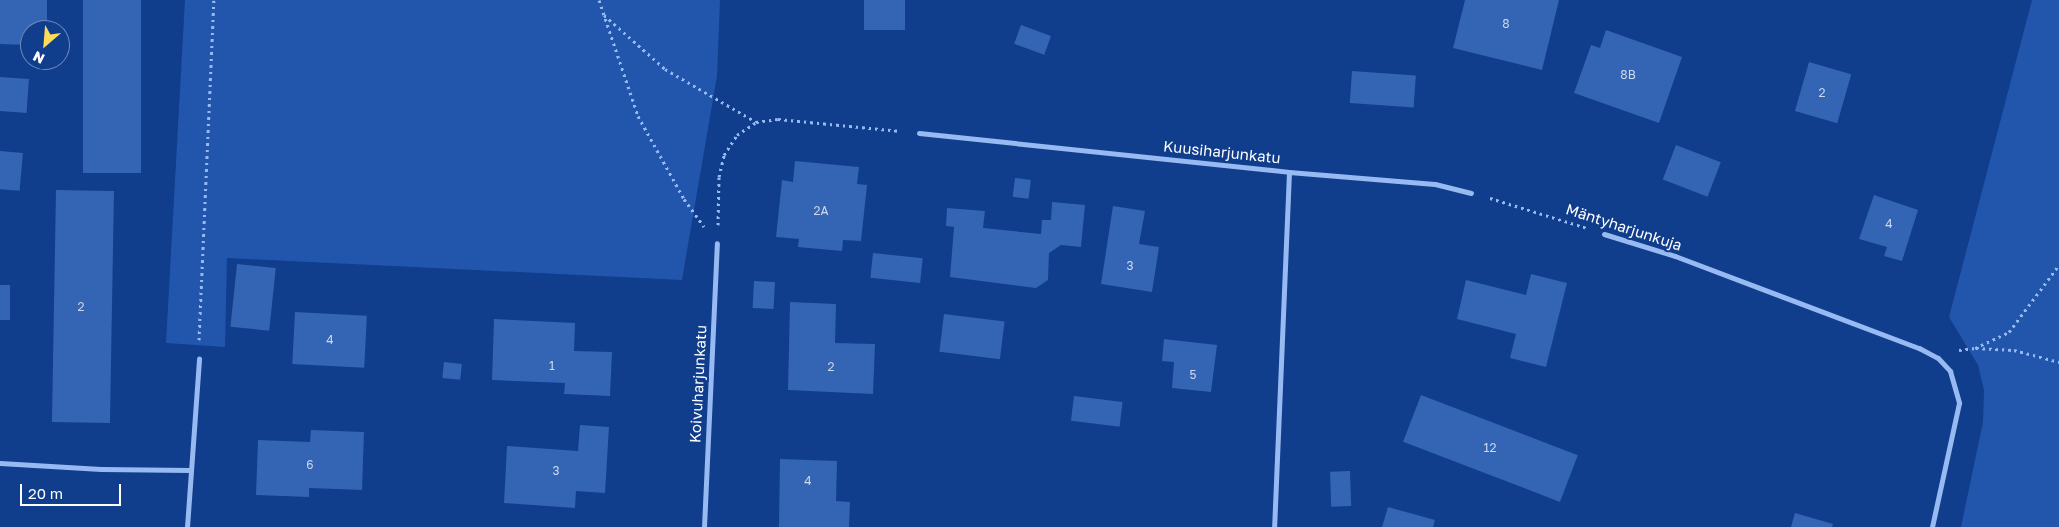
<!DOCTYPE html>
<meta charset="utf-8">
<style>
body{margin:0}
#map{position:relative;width:2059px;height:527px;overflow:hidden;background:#103d8c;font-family:"Golos Text",sans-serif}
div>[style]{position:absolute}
.green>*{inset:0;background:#2156ac}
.building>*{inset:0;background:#3464b4;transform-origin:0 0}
.path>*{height:3px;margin-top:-1.5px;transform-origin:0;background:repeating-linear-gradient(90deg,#97baf2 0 2.5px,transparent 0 6.5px)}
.minor>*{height:5px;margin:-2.5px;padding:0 2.5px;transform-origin:2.5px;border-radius:2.5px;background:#97baf2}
span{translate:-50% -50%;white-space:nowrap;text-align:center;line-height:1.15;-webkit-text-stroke:4px #103d8c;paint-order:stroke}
.number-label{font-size:12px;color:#ccd8ec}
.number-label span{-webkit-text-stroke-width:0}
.street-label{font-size:15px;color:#fff}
.north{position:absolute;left:20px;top:20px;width:50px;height:50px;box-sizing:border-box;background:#103d8c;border:1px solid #708bba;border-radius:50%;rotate:207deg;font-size:14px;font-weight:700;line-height:20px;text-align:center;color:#fff}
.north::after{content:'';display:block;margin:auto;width:18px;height:22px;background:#ffdb58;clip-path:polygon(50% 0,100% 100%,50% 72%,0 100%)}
.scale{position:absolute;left:20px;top:484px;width:101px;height:22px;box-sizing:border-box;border:2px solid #fff;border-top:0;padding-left:6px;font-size:15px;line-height:18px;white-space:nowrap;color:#fff;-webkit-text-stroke:4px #103d8c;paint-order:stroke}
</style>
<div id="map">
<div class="green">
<i style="clip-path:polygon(185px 0,720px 0,717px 76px,682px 280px,227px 258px,225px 347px,166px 343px)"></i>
<i style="clip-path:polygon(2032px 0,2059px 0,2059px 527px,1961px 527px,1983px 422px,1984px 390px,1978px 365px,1949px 317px)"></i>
</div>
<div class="building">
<i style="clip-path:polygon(0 0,47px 0,47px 30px,30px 30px,30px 45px,0 44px)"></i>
<i style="left:83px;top:0;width:58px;height:173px"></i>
<i style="left:864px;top:0;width:41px;height:30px"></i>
<i style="clip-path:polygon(1465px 0,1559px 0,1542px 70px,1453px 48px)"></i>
<i style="left:1021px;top:25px;width:32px;height:20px;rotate:20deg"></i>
<i style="clip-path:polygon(1606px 30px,1682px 57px,1659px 123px,1574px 93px,1591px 45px,1600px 48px)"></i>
<i style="left:1809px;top:62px;width:44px;height:51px;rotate:16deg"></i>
<i style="left:1352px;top:71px;width:64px;height:32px;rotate:4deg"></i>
<i style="left:0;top:77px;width:29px;height:34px;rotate:4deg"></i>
<i style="left:1676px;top:145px;width:48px;height:37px;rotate:21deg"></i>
<i style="left:0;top:151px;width:23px;height:38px;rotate:5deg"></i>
<i style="clip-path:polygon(795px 161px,859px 167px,857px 184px,867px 185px,861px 241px,843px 240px,842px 251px,798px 247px,799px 239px,776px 237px,782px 180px,793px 182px)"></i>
<i style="left:1015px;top:178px;width:16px;height:19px;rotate:7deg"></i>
<i style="left:56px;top:190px;width:58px;height:232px;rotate:1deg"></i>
<i style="clip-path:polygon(1874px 195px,1918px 210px,1902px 261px,1884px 256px,1887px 247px,1859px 239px)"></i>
<i style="clip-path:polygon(1052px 202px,1085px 205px,1081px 247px,1061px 245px,1049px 253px,1048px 280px,1036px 288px,950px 277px,954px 227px,946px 226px,947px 208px,985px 211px,983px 228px,1041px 234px,1042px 220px,1051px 220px)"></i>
<i style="clip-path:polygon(1113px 206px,1145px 211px,1139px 244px,1159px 247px,1152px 292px,1101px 284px)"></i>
<i style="left:873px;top:253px;width:50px;height:25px;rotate:6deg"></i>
<i style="left:237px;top:264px;width:39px;height:63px;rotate:6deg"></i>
<i style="clip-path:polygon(1531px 274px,1567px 283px,1546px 367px,1510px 358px,1516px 334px,1457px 319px,1466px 280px,1526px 295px)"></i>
<i style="left:754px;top:281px;width:21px;height:27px;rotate:3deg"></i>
<i style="left:0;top:285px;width:10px;height:35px"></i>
<i style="clip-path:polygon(790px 302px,836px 304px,835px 343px,875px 344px,873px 394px,788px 390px)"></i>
<i style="left:295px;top:312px;width:72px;height:52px;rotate:3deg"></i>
<i style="left:944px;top:314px;width:61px;height:38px;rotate:7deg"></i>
<i style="clip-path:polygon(494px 319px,575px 323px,574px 351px,612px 352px,610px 396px,564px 394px,565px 383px,492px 380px)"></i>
<i style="clip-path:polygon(1164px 339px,1217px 345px,1211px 392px,1172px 388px,1174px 362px,1162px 361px)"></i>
<i style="left:444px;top:362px;width:18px;height:16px;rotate:6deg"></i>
<i style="left:1421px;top:395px;width:168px;height:50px;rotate:21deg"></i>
<i style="left:1074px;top:396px;width:49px;height:25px;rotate:7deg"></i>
<i style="clip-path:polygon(580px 425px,609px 427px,605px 493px,576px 491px,575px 508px,504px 503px,507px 446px,578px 451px)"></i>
<i style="clip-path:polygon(311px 430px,364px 432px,362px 490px,309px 488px,309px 497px,256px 495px,258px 440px,310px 442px)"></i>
<i style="clip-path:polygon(780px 459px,837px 461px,836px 501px,850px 502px,849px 527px,779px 527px)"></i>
<i style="left:1350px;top:471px;width:35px;height:20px;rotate:88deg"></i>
<i style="clip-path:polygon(1388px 507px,1435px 520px,1433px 527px,1382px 527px)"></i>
<i style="clip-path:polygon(1795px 513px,1833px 524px,1832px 527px,1791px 527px)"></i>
</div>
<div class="path">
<i style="left:599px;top:0;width:122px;rotate:71.4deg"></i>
<i style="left:638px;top:116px;width:95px;rotate:61deg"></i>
<i style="left:684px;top:199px;width:34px;rotate:54deg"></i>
<i style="left:604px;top:15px;width:81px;rotate:41.5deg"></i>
<i style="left:665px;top:69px;width:105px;rotate:30.2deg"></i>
<i style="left:1490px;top:198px;width:102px;rotate:17.2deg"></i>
<i style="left:718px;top:225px;width:48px;rotate:-88.8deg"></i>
<i style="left:719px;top:177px;width:23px;rotate:-77deg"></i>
<i style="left:724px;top:155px;width:24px;rotate:-57deg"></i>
<i style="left:737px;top:135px;width:23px;rotate:-34deg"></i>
<i style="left:756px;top:122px;width:22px;rotate:-8deg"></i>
<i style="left:778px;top:119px;width:123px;rotate:5.6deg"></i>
<i style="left:199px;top:340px;width:340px;rotate:-87.5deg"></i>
<i style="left:1976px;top:348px;width:38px;rotate:3deg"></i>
<i style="left:2014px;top:350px;width:47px;rotate:14.9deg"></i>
<i style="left:1959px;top:350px;width:16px;rotate:-7deg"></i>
<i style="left:1975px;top:348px;width:38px;rotate:-25deg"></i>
<i style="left:2009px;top:332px;width:84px;rotate:-53.3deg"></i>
</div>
<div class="minor">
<i style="left:919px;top:133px;width:372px;rotate:6deg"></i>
<i style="left:1289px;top:172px;width:355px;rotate:92.4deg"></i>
<i style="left:1289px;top:172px;width:146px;rotate:4.7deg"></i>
<i style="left:1435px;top:184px;width:37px;rotate:14deg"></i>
<i style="left:1604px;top:234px;width:74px;rotate:17.2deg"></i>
<i style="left:1675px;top:256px;width:261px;rotate:20.7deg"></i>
<i style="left:1919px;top:348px;width:21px;rotate:28deg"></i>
<i style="left:1938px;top:358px;width:18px;rotate:47deg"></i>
<i style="left:1950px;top:371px;width:33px;rotate:74deg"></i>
<i style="left:1959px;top:403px;width:127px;rotate:102.3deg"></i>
<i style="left:0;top:463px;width:101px;rotate:3.4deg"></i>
<i style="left:101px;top:469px;width:89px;rotate:0.6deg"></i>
<i style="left:187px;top:527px;width:169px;rotate:-85.9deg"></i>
<i style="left:704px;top:527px;width:284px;rotate:-87.4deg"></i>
</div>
<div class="number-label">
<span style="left:1506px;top:24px">8</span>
<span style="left:1628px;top:75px">8B</span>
<span style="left:1822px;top:93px">2</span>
<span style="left:821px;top:211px">2A</span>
<span style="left:1889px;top:224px">4</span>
<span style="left:1130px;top:266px">3</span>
<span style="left:81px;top:307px">2</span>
<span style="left:330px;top:340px">4</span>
<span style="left:552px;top:366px">1</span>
<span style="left:831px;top:367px">2</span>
<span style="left:1193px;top:375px">5</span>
<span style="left:1490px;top:448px">12</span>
<span style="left:310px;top:465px">6</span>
<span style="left:556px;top:471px">3</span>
<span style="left:808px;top:481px">4</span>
</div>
<div class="street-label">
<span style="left:1222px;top:152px;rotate:6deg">Kuusiharjunkatu</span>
<span style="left:1624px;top:227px;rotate:18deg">Mäntyharjunkuja</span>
<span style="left:698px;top:384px;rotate:-87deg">Koivuharjunkatu</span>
</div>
<div class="north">N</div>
<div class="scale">20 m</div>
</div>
